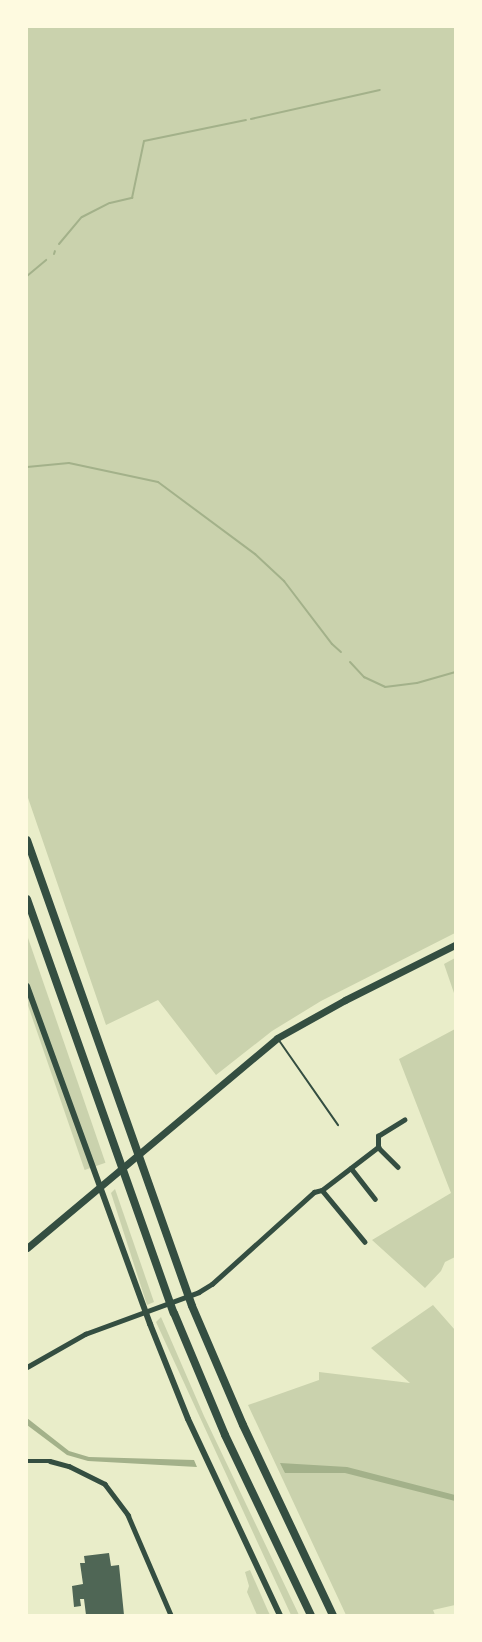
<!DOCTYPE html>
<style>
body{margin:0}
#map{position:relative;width:482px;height:1642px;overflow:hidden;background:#e9edc9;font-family:"Crimson Pro",serif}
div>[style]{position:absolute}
.green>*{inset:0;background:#cad2ad;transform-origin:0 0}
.water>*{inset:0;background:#a3b18a}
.stream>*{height:2px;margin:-1px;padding:0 1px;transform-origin:1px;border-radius:1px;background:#a3b18a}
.building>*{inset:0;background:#4f6655}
.service>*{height:2px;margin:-1px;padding:0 1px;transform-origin:1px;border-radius:1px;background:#344e41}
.minor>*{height:4.5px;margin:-2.25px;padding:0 2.25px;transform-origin:2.25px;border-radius:2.25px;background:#344e41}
.secondary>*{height:6px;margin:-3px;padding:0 3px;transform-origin:3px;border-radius:3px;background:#344e41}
.primary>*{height:7px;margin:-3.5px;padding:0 3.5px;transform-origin:3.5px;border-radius:3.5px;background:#344e41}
.motorway>*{height:8px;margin:-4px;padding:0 4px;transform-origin:4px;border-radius:4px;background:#344e41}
span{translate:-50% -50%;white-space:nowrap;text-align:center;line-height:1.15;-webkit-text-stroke:4.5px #fefae0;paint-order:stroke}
.frame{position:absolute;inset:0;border:28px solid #fefae0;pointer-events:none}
</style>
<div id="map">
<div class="green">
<i style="clip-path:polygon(27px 27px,455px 27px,455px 933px,321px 1001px,272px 1031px,216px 1075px,158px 1000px,106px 1025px,27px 795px)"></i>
<i style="left:27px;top:935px;width:241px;height:22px;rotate:71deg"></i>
<i style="clip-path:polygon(455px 958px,455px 996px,444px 964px)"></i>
<i style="clip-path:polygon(455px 1029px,455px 1257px,445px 1262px,441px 1271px,425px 1288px,372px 1240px,451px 1193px,399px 1059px)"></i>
<i style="clip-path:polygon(115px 1189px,154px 1302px,147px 1305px,111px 1193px)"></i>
<i style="clip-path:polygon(433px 1305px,455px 1330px,455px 1605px,433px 1610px,435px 1615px,346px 1615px,248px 1405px,319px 1380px,319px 1372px,410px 1383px,371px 1348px)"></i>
<i style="clip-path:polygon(161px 1317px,204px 1416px,299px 1615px,291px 1615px,156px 1322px)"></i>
<i style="clip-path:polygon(250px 1570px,268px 1611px,270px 1615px,257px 1615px,247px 1592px,249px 1586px,245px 1572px)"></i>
</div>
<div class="water">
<i style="clip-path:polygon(27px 1418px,69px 1451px,89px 1457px,194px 1460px,197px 1467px,88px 1461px,67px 1455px,27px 1425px)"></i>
<i style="clip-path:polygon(280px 1463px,347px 1467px,455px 1495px,455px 1501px,345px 1473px,285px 1473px)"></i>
</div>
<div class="stream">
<i style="left:251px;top:119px;width:132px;rotate:-12.7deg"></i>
<i style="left:59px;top:244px;width:35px;rotate:-50deg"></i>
<i style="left:82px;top:217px;width:31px;rotate:-27deg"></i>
<i style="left:110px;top:203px;width:23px;rotate:-13deg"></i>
<i style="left:132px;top:198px;width:58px;rotate:-78.1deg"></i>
<i style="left:144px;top:141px;width:104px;rotate:-11.6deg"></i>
<i style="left:54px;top:254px;width:3px;rotate:-72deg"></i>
<i style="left:27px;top:276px;width:25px;rotate:-40deg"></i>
<i style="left:27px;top:467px;width:42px;rotate:-5.4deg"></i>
<i style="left:69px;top:463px;width:91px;rotate:12.1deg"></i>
<i style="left:158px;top:482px;width:121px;rotate:36.6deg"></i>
<i style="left:255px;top:554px;width:40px;rotate:43deg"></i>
<i style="left:284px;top:581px;width:79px;rotate:52.7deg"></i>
<i style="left:332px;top:644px;width:12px;rotate:42deg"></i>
<i style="left:350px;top:662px;width:21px;rotate:47deg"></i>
<i style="left:364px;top:677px;width:23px;rotate:25deg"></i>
<i style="left:385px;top:687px;width:32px;rotate:-7deg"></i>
<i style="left:417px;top:683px;width:40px;rotate:-16deg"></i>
</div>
<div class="building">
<i style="clip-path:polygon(109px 1553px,111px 1566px,119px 1565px,124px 1615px,86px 1615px,84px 1599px,80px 1599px,81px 1606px,74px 1607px,72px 1586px,83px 1584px,80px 1563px,85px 1563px,84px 1556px)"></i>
</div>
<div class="service">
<i style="left:278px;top:1039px;width:105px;rotate:55.1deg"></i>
</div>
<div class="minor">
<i style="left:378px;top:1147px;width:11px;rotate:-90deg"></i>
<i style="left:378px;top:1136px;width:31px;rotate:-32deg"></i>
<i style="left:351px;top:1168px;width:39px;rotate:52deg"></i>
<i style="left:322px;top:1190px;width:67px;rotate:50.4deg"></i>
<i style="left:27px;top:1367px;width:67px;rotate:-29.6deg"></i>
<i style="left:85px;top:1334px;width:121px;rotate:-20.2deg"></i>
<i style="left:199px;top:1292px;width:15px;rotate:-32deg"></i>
<i style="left:212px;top:1284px;width:137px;rotate:-42deg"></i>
<i style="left:314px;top:1192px;width:8px;rotate:-14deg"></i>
<i style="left:322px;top:1190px;width:71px;rotate:-37.5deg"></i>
<i style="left:378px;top:1147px;width:28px;rotate:45deg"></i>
<i style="left:27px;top:1461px;width:23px"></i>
<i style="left:50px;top:1461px;width:20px;rotate:15deg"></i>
<i style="left:69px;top:1466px;width:40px;rotate:26.6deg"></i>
<i style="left:105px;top:1484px;width:39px;rotate:53deg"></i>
<i style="left:128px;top:1515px;width:109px;rotate:66.7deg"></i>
</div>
<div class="secondary">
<i style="left:27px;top:986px;width:360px;rotate:70deg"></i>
<i style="left:150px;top:1324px;width:102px;rotate:68.2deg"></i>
<i style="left:188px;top:1419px;width:217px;rotate:64.9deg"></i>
</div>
<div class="primary">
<i style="left:27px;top:1248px;width:326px;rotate:-40deg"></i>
<i style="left:277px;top:1038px;width:78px;rotate:-29.2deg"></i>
<i style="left:345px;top:1000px;width:123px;rotate:-26.6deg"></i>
</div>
<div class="motorway">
<i style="left:27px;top:840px;width:494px;rotate:70.5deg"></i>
<i style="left:192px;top:1306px;width:129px;rotate:66.8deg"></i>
<i style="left:243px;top:1425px;width:210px;rotate:64.7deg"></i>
<i style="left:27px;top:899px;width:439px;rotate:70.5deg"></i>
<i style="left:174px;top:1313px;width:132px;rotate:67.3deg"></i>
<i style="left:225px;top:1435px;width:199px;rotate:64.5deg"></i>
</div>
<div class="frame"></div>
</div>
